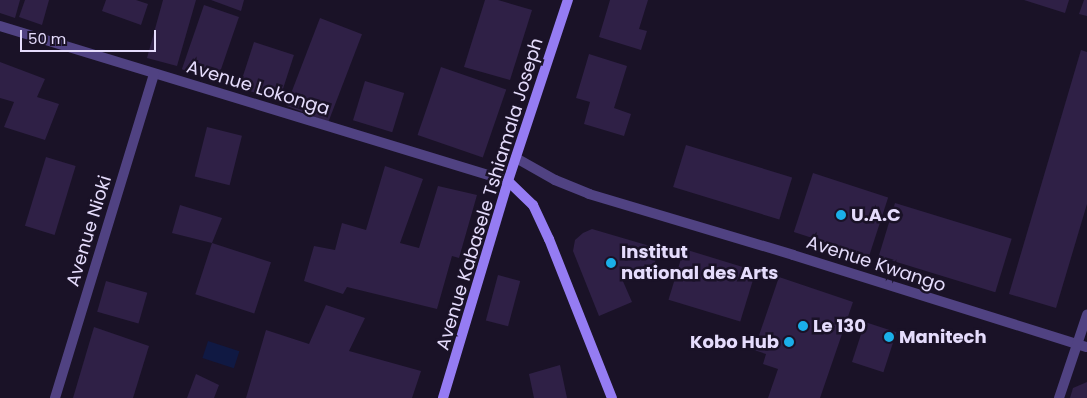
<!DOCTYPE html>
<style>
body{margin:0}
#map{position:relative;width:1087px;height:398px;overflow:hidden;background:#1a1227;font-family:Poppins,sans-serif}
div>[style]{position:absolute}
.water>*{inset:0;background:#101943;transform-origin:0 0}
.building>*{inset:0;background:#2f2046;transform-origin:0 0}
.street>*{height:10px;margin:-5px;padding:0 5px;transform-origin:5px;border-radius:5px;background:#504282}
.secondary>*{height:10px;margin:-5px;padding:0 5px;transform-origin:5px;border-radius:5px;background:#957cf3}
.dots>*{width:14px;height:14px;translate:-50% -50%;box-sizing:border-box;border:2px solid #1a1227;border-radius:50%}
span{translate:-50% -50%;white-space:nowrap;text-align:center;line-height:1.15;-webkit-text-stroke:5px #1a1227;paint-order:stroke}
.street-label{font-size:18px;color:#e5dcfc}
.poi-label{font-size:18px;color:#e5dcfc;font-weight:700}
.left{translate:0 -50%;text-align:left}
.right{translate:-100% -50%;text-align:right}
.scale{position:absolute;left:20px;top:30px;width:136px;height:22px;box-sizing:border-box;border:2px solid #e5dcfc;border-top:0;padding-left:6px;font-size:15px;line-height:18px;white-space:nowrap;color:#e5dcfc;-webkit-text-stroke:4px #1a1227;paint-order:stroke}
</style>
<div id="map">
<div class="water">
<i style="left:208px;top:341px;width:33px;height:18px;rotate:18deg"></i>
</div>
<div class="building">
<i style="clip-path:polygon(0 0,20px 0,15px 18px,0 13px)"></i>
<i style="clip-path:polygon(25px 0,49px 0,42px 25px,19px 17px)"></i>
<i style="clip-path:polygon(106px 0,136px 0,148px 4px,141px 25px,102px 11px)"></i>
<i style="clip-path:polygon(163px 0,196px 0,177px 66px,147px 58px)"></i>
<i style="clip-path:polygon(211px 0,244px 0,241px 11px)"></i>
<i style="clip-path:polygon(485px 0,498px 0,532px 10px,510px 80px,464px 67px)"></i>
<i style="clip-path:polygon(610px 0,648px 0,639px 29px,647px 31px,641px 50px,599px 37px)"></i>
<i style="clip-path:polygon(1024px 0,1069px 0,1065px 13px)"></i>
<i style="clip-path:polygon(1084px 0,1087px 0,1087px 16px,1079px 14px)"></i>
<i style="left:204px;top:5px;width:37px;height:68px;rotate:19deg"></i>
<i style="left:320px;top:18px;width:45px;height:94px;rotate:21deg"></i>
<i style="left:254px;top:42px;width:42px;height:48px;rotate:18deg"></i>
<i style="clip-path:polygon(1081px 50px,1087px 52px,1087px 204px,1056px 308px,1009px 294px)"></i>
<i style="clip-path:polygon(589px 54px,627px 66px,614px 108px,631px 114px,624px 136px,584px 124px,590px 102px,576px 98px)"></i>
<i style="clip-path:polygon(0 62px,45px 79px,37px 97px,59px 104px,45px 140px,4px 127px,14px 102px,0 98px)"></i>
<i style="left:441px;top:67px;width:69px;height:72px;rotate:19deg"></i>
<i style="left:365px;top:81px;width:41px;height:41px;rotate:17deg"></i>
<i style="left:207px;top:127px;width:36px;height:51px;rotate:14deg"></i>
<i style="left:686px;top:145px;width:111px;height:44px;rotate:17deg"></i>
<i style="left:46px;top:157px;width:31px;height:72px;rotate:17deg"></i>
<i style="clip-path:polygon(385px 166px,423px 179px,400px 243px,419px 248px,438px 186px,477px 195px,459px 258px,452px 256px,437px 309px,347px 287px,343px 294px,304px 281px,314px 246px,335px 250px,342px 223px,366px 230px)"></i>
<i style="left:813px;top:173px;width:79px;height:62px;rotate:18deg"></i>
<i style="left:895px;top:203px;width:122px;height:56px;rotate:17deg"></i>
<i style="clip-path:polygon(180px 205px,222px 218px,212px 243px,172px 233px)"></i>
<i style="clip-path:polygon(592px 229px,660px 249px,649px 277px,626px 270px,622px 279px,632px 302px,599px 316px,573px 251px,575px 240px,583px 233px)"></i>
<i style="left:212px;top:243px;width:62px;height:54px;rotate:18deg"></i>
<i style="left:684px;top:249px;width:75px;height:53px;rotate:17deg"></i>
<i style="left:498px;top:275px;width:23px;height:47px;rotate:15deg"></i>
<i style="clip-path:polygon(779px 277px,853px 302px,820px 398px,768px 398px,778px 369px,763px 364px,766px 354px,754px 350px)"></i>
<i style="left:106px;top:281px;width:43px;height:32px;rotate:16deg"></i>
<i style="clip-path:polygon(326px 305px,365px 318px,349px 351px,421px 371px,412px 398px,246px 398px,266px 330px,309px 344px)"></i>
<i style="left:865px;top:322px;width:33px;height:42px;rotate:18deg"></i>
<i style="clip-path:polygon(94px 327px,149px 346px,133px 398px,73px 398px)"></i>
<i style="clip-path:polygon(560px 365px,567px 398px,534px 398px,529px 374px)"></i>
<i style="clip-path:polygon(196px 374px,219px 385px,214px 398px,187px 398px)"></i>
<i style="clip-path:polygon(1087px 382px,1087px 398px,1070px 398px,1073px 388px)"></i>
</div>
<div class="street">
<i style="left:0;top:26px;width:531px;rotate:16.97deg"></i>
<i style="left:516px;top:158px;width:45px;rotate:29.4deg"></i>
<i style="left:555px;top:180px;width:37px;rotate:22deg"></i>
<i style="left:589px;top:194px;width:213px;rotate:16.6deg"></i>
<i style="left:793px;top:255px;width:308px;rotate:17.4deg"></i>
<i style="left:55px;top:398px;width:339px;rotate:-73deg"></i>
<i style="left:1059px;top:398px;width:88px;rotate:-71.4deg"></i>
</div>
<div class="secondary">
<i style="left:508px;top:181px;width:35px;rotate:44deg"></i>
<i style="left:533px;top:205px;width:38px;rotate:65deg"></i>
<i style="left:549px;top:239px;width:171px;rotate:68.4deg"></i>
<i style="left:443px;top:398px;width:227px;rotate:-73.3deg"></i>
<i style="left:508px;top:181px;width:191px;rotate:-71.7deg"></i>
</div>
<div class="dots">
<i style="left:841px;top:215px;background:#1aafe9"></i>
<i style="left:611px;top:263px;background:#1aafe9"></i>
<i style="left:803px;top:326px;background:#1aafe9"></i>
<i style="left:889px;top:337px;background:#1aafe9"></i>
<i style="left:789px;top:342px;background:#1aafe9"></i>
</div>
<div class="street-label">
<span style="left:258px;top:88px;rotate:17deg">Avenue Lokonga</span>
<span style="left:490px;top:194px;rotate:-73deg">Avenue Kabasele Tshiamala Joseph</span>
<span style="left:89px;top:231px;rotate:-73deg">Avenue Nioki</span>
<span style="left:876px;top:264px;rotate:18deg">Avenue Kwango</span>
</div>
<div class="poi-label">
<span class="left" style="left:851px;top:215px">U.A.C</span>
<span class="left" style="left:621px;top:263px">Institut<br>national des Arts</span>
<span class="left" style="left:813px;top:326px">Le 130</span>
<span class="left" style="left:899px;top:337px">Manitech</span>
<span class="right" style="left:779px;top:342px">Kobo Hub</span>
</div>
<div class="scale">50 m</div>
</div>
